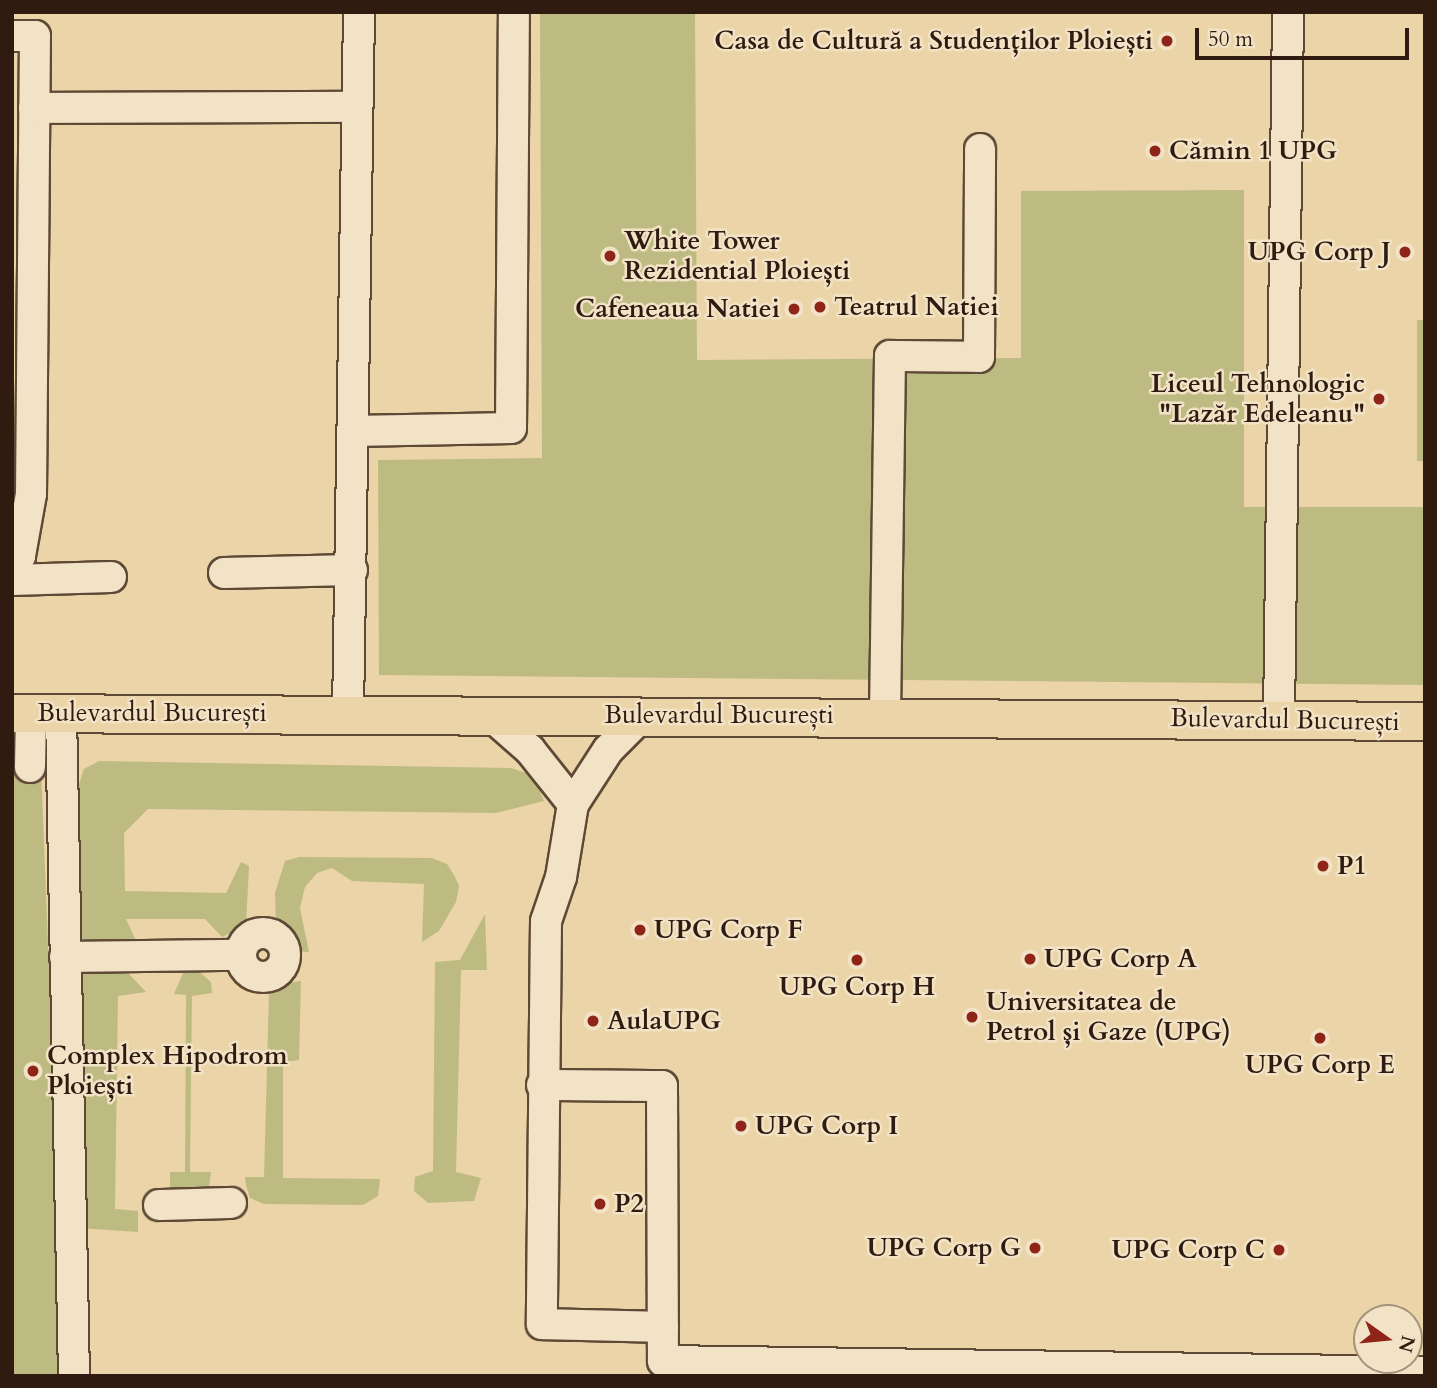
<!DOCTYPE html>
<meta charset="utf-8">
<style>
body{margin:0}
#map{position:relative;width:1437px;height:1388px;overflow:hidden;background:#ebd4a7;font-family:Cardo,serif}
div>[style]{position:absolute}
.green>*{inset:0;background:#bebb82;transform-origin:0 0}
.roads{filter:drop-shadow(2px 0 #5e4936) drop-shadow(-2px 0 #5e4936) drop-shadow(0 2px #5e4936) drop-shadow(0 -2px #5e4936)}
.minor>*{height:30px;margin:-15px;padding:0 15px;transform-origin:15px;border-radius:15px;background:#f2e3c6}
.minor>.ring{margin:-15px;padding:0;box-sizing:content-box;background:none;border:30px solid #f2e3c6;border-radius:50%}
.major>*{height:37px;margin:-18.5px;padding:0 18.5px;transform-origin:18.5px;border-radius:18.5px;background:#ebd4a7}
.dots>*{width:19px;height:19px;translate:-50% -50%;box-sizing:border-box;border:4px solid #f2e3c6;border-radius:50%}
span{translate:-50% -50%;white-space:nowrap;text-align:center;line-height:1.15;-webkit-text-stroke:5px #f2e3c6;paint-order:stroke}
.poi-label{font-size:26px;color:#2f1b10;font-weight:700}
.right{translate:-100% -50%;text-align:right}
.left{translate:0 -50%;text-align:left}
.street-label{font-size:26px;color:#2f1b10}
.frame{position:absolute;inset:0;border:14px solid #2f1b10;pointer-events:none}
.north{position:absolute;left:1353px;top:1304px;width:70px;height:70px;box-sizing:border-box;background:#f2e3c6;border:2px solid #a4937d;border-radius:50%;rotate:105deg;font-size:19px;font-weight:700;line-height:28px;text-align:center;color:#2f1b10}
.north::after{content:'';display:block;margin:auto;width:24px;height:32px;background:#8f2418;clip-path:polygon(50% 0,100% 100%,50% 72%,0 100%)}
.scale{position:absolute;left:1195px;top:28px;width:214px;height:32px;box-sizing:border-box;border:4px solid #2f1b10;border-top:0;padding-left:9px;font-size:21px;line-height:24px;white-space:nowrap;color:#2f1b10;-webkit-text-stroke:5px #f2e3c6;paint-order:stroke}
</style>
<div id="map">
<div class="green">
<i style="clip-path:polygon(540px 12px,695px 12px,697px 360px,1021px 358px,1021px 191px,1244px 190px,1244px 507px,1425px 507px,1425px 685px,379px 675px,378px 460px,542px 458px)"></i>
<i style="left:1417px;top:320px;width:8px;height:141px"></i>
<i style="clip-path:polygon(99px 761px,511px 768px,533px 775px,544px 801px,496px 813px,148px 809px,124px 833px,125px 891px,226px 893px,241px 862px,249px 866px,246px 926px,222px 937px,205px 919px,126px 919px,136px 941px,86px 943px,78px 939px,77px 790px,84px 769px)"></i>
<i style="clip-path:polygon(12px 767px,41px 767px,65px 1376px,12px 1376px)"></i>
<i style="clip-path:polygon(299px 857px,432px 858px,447px 864px,454px 875px,459px 886px,456px 902px,439px 931px,422px 942px,424px 884px,352px 881px,332px 868px,317px 873px,305px 887px,300px 908px,309px 952px,291px 951px,276px 931px,275px 893px,285px 861px)"></i>
<i style="clip-path:polygon(485px 914px,487px 970px,461px 970px,456px 1172px,481px 1178px,474px 1201px,428px 1203px,414px 1191px,415px 1177px,433px 1171px,435px 962px,460px 960px)"></i>
<i style="clip-path:polygon(104px 966px,129px 974px,146px 992px,118px 996px,115px 1209px,138px 1211px,138px 1232px,78px 1228px,76px 988px,84px 972px)"></i>
<i style="clip-path:polygon(196px 969px,211px 982px,212px 993px,192px 996px,190px 1172px,211px 1172px,209px 1187px,201px 1197px,170px 1190px,170px 1172px,185px 1172px,186px 995px,174px 994px,183px 973px)"></i>
<i style="clip-path:polygon(301px 981px,299px 1060px,283px 1062px,283px 1178px,380px 1179px,378px 1196px,363px 1205px,264px 1204px,250px 1198px,246px 1185px,245px 1177px,264px 1177px,269px 993px,275px 985px)"></i>
</div>
<div class="roads">
<div class="minor">
<i style="left:12px;top:36px;width:23px"></i>
<i style="left:35px;top:36px;width:458px;rotate:90.5deg"></i>
<i style="left:31px;top:494px;width:63px;rotate:100.1deg"></i>
<i style="left:20px;top:556px;width:15px;rotate:122deg"></i>
<i style="left:34px;top:108px;width:323px;rotate:-0.2deg"></i>
<i style="left:354px;top:431px;width:157px;rotate:-1.1deg"></i>
<i style="left:511px;top:428px;width:416px;rotate:-89.6deg"></i>
<i style="left:224px;top:573px;width:128px;rotate:-1.3deg"></i>
<i style="left:12px;top:580px;width:99px;rotate:-1.7deg"></i>
<i style="left:61px;top:713px;width:663px;rotate:88.88deg"></i>
<i style="left:348px;top:713px;width:701px;rotate:-89.1deg"></i>
<i style="left:489px;top:714px;width:55px;rotate:41.3deg"></i>
<i style="left:530px;top:750px;width:69px;rotate:51.5deg"></i>
<i style="left:643px;top:715px;width:49px;rotate:135deg"></i>
<i style="left:608px;top:750px;width:64px;rotate:122.9deg"></i>
<i style="left:573px;top:804px;width:74px;rotate:99.3deg"></i>
<i style="left:561px;top:877px;width:46px;rotate:108.8deg"></i>
<i style="left:546px;top:921px;width:403px;rotate:90.6deg"></i>
<i style="left:542px;top:1324px;width:121px;rotate:1.4deg"></i>
<i style="left:885px;top:715px;width:359px;rotate:-89.2deg"></i>
<i style="left:890px;top:356px;width:89px;rotate:0.6deg"></i>
<i style="left:979px;top:357px;width:208px;rotate:-89.7deg"></i>
<i style="left:1279px;top:720px;width:708px;rotate:-89.27deg"></i>
<i style="left:30px;top:767px;width:54px;rotate:-88.9deg"></i>
<i class="ring" style="left:241px;top:933px;width:14px;height:14px"></i>
<i style="left:65px;top:957px;width:176px;rotate:-0.7deg"></i>
<i style="left:542px;top:1085px;width:120px;rotate:0.5deg"></i>
<i style="left:662px;top:1086px;width:275px;rotate:89.8deg"></i>
<i style="left:663px;top:1361px;width:762px;rotate:0.83deg"></i>
<i style="left:159px;top:1205px;width:72px;rotate:-1.6deg"></i>
</div>
<div class="major">
<i style="left:12px;top:713px;width:1413px;rotate:0.32deg"></i>
</div>
</div>
<div class="dots">
<i style="left:1167px;top:41px;background:#8f2418"></i>
<i style="left:1155px;top:151px;background:#8f2418"></i>
<i style="left:1405px;top:252px;background:#8f2418"></i>
<i style="left:610px;top:256px;background:#8f2418"></i>
<i style="left:820px;top:307px;background:#8f2418"></i>
<i style="left:794px;top:309px;background:#8f2418"></i>
<i style="left:1379px;top:399px;background:#8f2418"></i>
<i style="left:1323px;top:866px;background:#8f2418"></i>
<i style="left:640px;top:930px;background:#8f2418"></i>
<i style="left:1030px;top:959px;background:#8f2418"></i>
<i style="left:857px;top:960px;background:#8f2418"></i>
<i style="left:972px;top:1017px;background:#8f2418"></i>
<i style="left:593px;top:1021px;background:#8f2418"></i>
<i style="left:1320px;top:1038px;background:#8f2418"></i>
<i style="left:33px;top:1071px;background:#8f2418"></i>
<i style="left:741px;top:1126px;background:#8f2418"></i>
<i style="left:600px;top:1204px;background:#8f2418"></i>
<i style="left:1035px;top:1248px;background:#8f2418"></i>
<i style="left:1279px;top:1250px;background:#8f2418"></i>
</div>
<div class="poi-label">
<span class="right" style="left:1153px;top:41px">Casa de Cultură a Studenților Ploiești</span>
<span class="left" style="left:1169px;top:151px">Cămin 1 UPG</span>
<span class="left" style="left:624px;top:256px">White Tower<br>Rezidential Ploiești</span>
<span class="right" style="left:1391px;top:252px">UPG Corp J</span>
<span class="left" style="left:834px;top:307px">Teatrul Natiei</span>
<span class="right" style="left:780px;top:309px">Cafeneaua Natiei</span>
<span class="right" style="left:1365px;top:399px">Liceul Tehnologic<br>"Lazăr Edeleanu"</span>
<span class="left" style="left:1337px;top:866px">P1</span>
<span class="left" style="left:654px;top:930px">UPG Corp F</span>
<span class="left" style="left:1044px;top:959px">UPG Corp A</span>
<span style="left:857px;top:987px">UPG Corp H</span>
<span class="left" style="left:986px;top:1017px">Universitatea de<br>Petrol și Gaze (UPG)</span>
<span class="left" style="left:607px;top:1021px">AulaUPG</span>
<span class="left" style="left:47px;top:1071px">Complex Hipodrom<br>Ploiești</span>
<span style="left:1320px;top:1065px">UPG Corp E</span>
<span class="left" style="left:755px;top:1126px">UPG Corp I</span>
<span class="left" style="left:614px;top:1204px">P2</span>
<span class="right" style="left:1021px;top:1248px">UPG Corp G</span>
<span class="right" style="left:1265px;top:1250px">UPG Corp C</span>
</div>
<div class="street-label">
<span style="left:152px;top:713px">Bulevardul București</span>
<span style="left:719px;top:715px">Bulevardul București</span>
<span style="left:1285px;top:720px;rotate:1deg">Bulevardul București</span>
</div>
<div class="frame"></div>
<div class="north">N</div>
<div class="scale">50 m</div>
</div>
